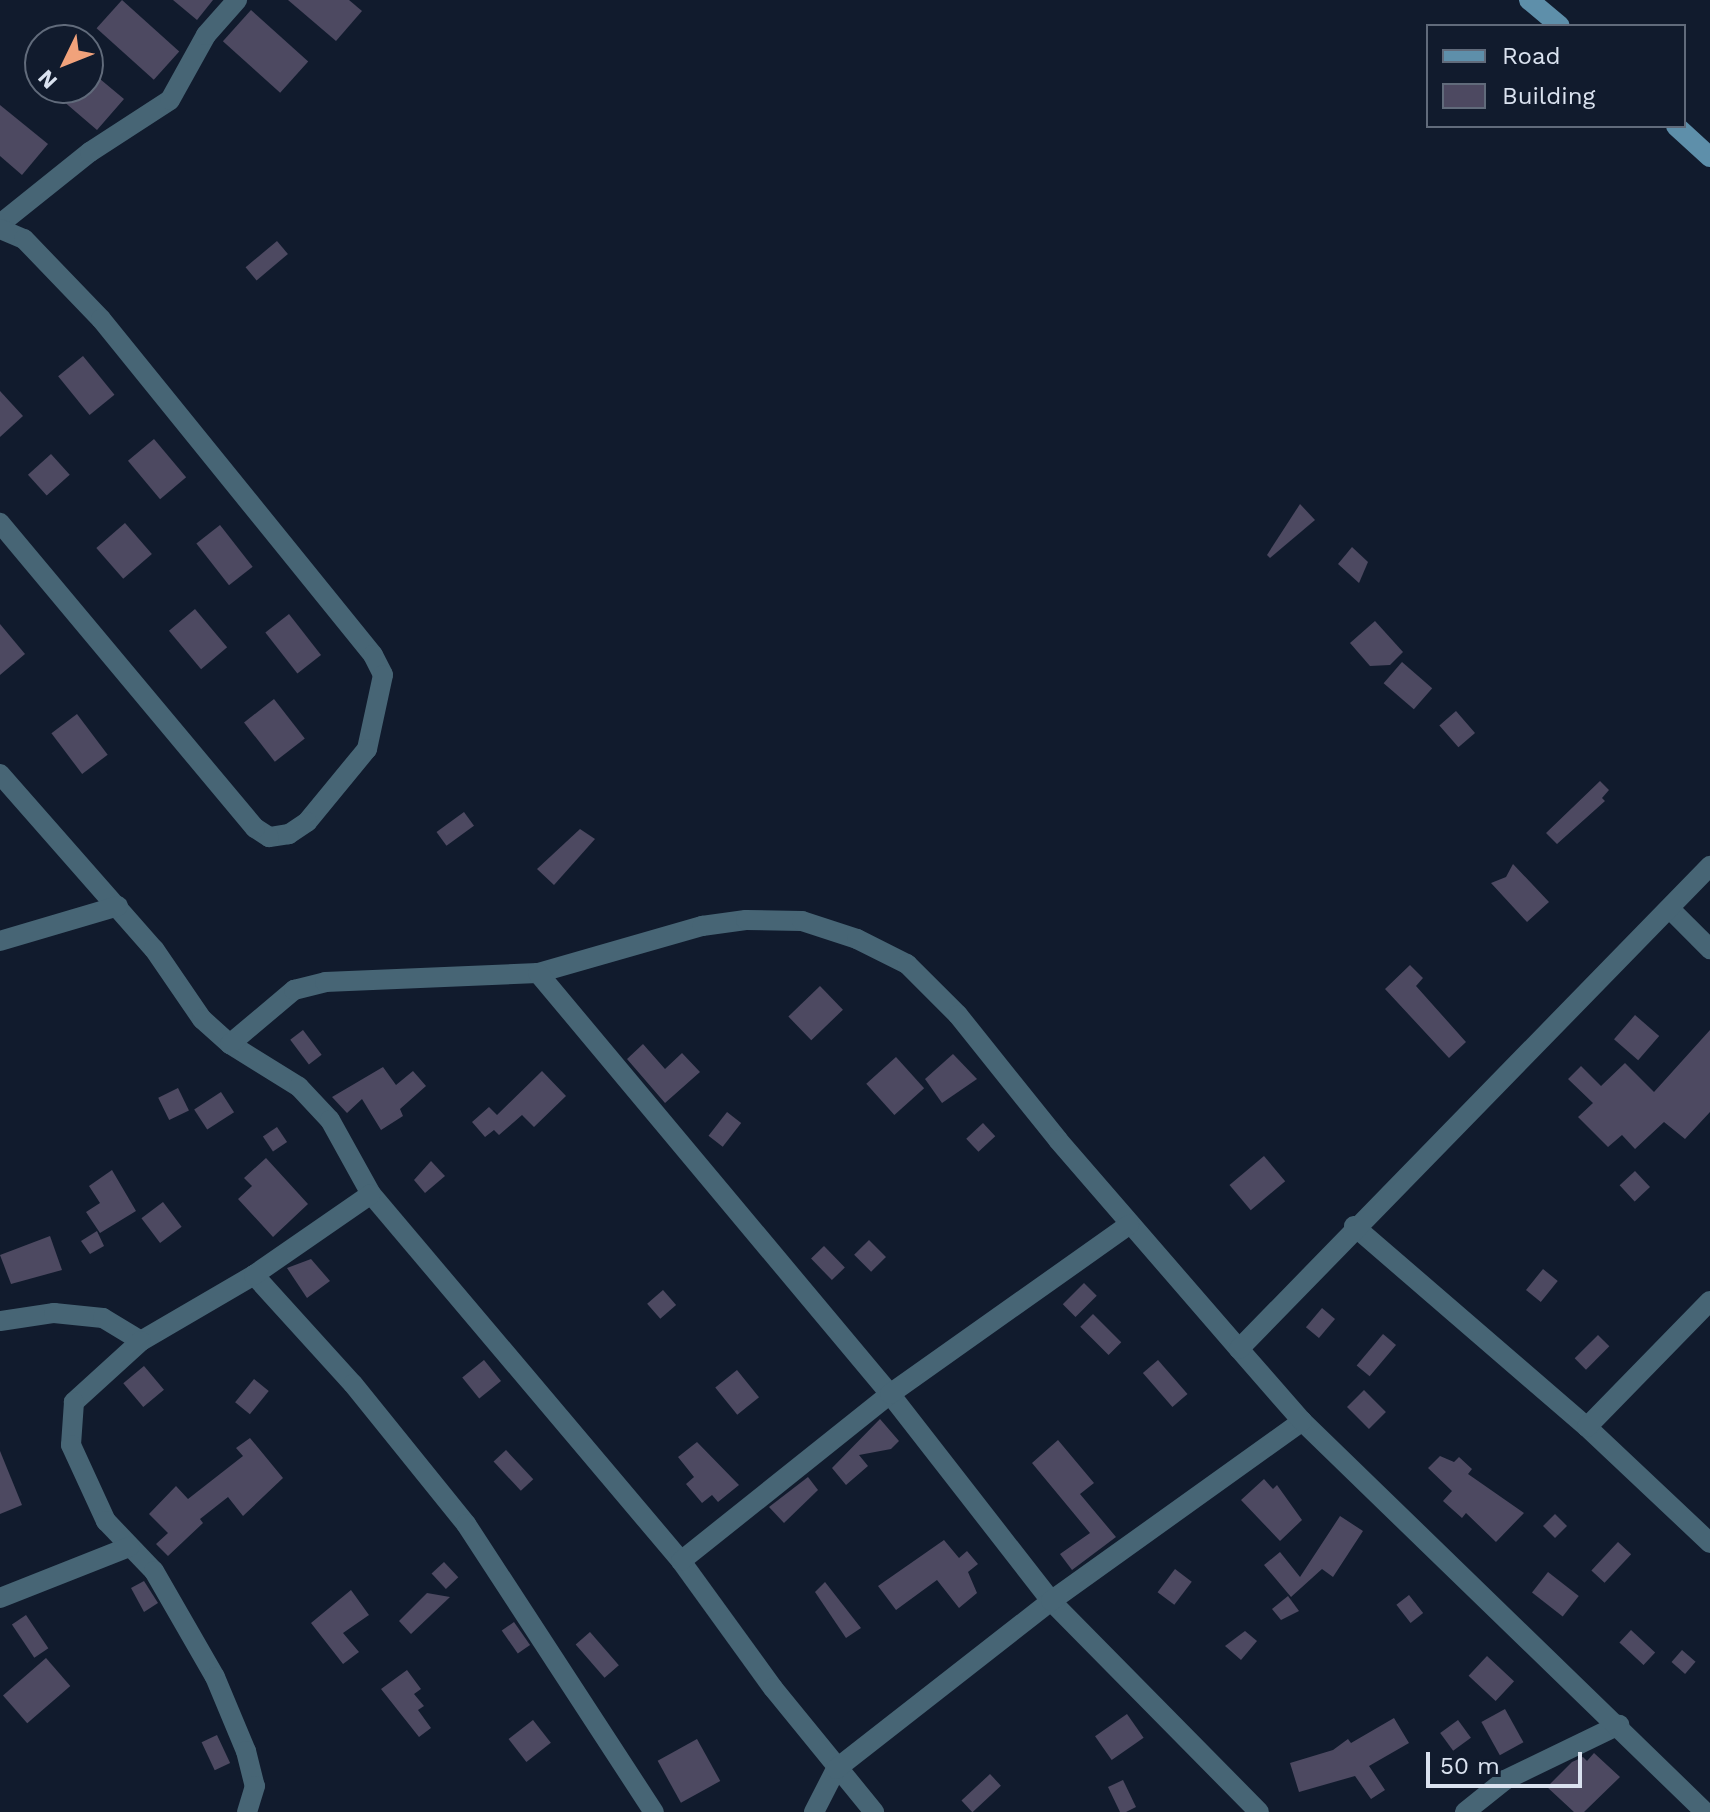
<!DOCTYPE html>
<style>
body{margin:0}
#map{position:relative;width:1710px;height:1812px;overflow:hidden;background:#111b2d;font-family:"Work Sans",sans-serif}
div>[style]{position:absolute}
.building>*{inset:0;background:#4d4961;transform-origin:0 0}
.street>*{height:20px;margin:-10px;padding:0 10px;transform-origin:10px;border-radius:10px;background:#476575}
.secondary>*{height:20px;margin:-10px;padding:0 10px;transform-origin:10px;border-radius:10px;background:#5e8faa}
span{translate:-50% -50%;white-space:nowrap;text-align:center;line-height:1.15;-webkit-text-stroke:6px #111b2d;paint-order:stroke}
.legend{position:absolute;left:1426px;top:24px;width:260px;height:104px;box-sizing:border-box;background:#111b2d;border:2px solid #616b7b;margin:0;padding:10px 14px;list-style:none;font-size:24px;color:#dae2ef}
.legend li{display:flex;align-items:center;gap:16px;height:40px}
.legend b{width:40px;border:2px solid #616b7b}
.north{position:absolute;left:24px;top:24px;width:80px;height:80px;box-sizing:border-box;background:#111b2d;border:2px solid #616b7b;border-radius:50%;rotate:227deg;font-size:22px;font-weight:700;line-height:32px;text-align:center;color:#dae2ef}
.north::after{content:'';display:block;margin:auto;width:28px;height:36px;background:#f1a27b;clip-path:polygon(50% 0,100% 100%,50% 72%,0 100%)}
.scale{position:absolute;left:1426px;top:1752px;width:156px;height:36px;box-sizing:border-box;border:4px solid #dae2ef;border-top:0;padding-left:10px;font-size:24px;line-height:28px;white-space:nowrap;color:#dae2ef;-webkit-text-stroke:6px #111b2d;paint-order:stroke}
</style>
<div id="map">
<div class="building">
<i style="left:122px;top:0;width:77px;height:38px;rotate:42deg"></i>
<i style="clip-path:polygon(173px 0,213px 0,197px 20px)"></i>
<i style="clip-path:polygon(288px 0,349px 0,362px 11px,336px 41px)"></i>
<i style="left:251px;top:10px;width:77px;height:42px;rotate:42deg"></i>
<i style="clip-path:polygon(88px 69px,124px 99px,97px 130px,48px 88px,88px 88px)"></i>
<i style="clip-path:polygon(0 105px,48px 144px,22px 175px,0 156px)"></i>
<i style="left:277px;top:241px;width:17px;height:41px;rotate:50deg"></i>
<i style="left:83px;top:356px;width:50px;height:32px;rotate:51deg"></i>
<i style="clip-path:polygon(0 391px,23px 416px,0 437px)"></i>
<i style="left:154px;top:439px;width:50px;height:34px;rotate:50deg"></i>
<i style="left:51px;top:454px;width:28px;height:31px;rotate:48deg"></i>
<i style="clip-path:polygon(1300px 504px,1315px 520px,1270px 558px,1267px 555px)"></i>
<i style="left:125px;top:523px;width:41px;height:38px;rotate:49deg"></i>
<i style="left:220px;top:525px;width:53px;height:30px;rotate:52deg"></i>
<i style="clip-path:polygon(1352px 547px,1368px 562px,1359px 583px,1338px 564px)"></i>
<i style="left:195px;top:609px;width:50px;height:34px;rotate:50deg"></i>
<i style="left:289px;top:614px;width:52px;height:30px;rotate:52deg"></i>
<i style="clip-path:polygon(1375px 621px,1403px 652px,1390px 665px,1370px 666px,1350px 643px)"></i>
<i style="clip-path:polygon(0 624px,25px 654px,0 675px)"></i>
<i style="left:1402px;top:662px;width:40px;height:28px;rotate:41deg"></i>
<i style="left:274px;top:699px;width:50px;height:38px;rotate:52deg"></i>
<i style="left:1456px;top:711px;width:29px;height:22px;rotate:49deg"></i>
<i style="left:77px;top:714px;width:51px;height:32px;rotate:53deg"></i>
<i style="clip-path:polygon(1600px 781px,1609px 790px,1602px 798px,1605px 801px,1557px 844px,1546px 833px)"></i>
<i style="left:464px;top:812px;width:17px;height:34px;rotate:54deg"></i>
<i style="clip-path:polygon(580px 829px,595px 839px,554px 885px,537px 869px)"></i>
<i style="clip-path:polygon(1513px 864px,1549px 902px,1527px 922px,1491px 883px,1506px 877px)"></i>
<i style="clip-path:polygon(1410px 965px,1423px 978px,1416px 986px,1466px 1042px,1449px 1058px,1385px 989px)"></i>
<i style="left:820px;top:986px;width:33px;height:44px;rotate:46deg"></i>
<i style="left:1635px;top:1015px;width:32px;height:32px;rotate:41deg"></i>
<i style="left:303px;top:1030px;width:31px;height:16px;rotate:53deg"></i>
<i style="clip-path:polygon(1710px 1030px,1710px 1112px,1685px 1139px,1664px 1122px,1635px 1149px,1622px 1135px,1608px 1147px,1578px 1117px,1593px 1103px,1568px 1079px,1581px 1066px,1601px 1086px,1625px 1063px,1654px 1092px)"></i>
<i style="clip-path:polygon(643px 1044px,665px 1069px,682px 1053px,700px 1072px,665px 1103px,627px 1059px)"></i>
<i style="clip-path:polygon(953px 1054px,977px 1079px,942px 1103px,925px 1079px)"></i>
<i style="left:896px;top:1057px;width:42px;height:40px;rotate:48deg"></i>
<i style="clip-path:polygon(383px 1067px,396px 1085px,413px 1071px,426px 1086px,400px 1109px,403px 1116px,381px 1130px,362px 1099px,347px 1113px,332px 1097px)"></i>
<i style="clip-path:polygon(542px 1071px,566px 1096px,534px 1127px,522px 1115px,499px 1135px,494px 1130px,485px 1137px,472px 1122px,489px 1107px,497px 1115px)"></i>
<i style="left:178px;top:1088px;width:25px;height:22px;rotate:64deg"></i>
<i style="left:221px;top:1092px;width:24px;height:32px;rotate:57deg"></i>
<i style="left:727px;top:1112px;width:18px;height:30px;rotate:38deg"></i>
<i style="left:983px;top:1123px;width:18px;height:23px;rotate:47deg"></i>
<i style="left:277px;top:1127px;width:18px;height:17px;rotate:56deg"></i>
<i style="left:1264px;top:1156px;width:33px;height:45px;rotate:50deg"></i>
<i style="clip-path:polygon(266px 1158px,308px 1204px,273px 1237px,238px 1199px,252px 1186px,244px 1178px)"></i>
<i style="clip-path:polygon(431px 1161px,445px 1176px,425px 1193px,414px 1180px)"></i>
<i style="clip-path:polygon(112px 1170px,136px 1211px,100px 1233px,86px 1212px,100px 1203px,89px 1186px)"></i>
<i style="left:1635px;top:1171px;width:22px;height:21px;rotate:47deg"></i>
<i style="left:163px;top:1202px;width:31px;height:27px;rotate:53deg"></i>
<i style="clip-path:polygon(97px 1231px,104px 1246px,90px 1254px,81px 1241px)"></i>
<i style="clip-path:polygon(50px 1236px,62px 1270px,11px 1284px,0 1255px)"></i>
<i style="left:869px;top:1240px;width:24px;height:21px;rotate:45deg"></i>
<i style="left:824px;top:1246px;width:30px;height:18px;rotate:46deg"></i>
<i style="clip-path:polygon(311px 1259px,330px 1281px,307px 1298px,287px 1268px)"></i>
<i style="left:1543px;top:1269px;width:19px;height:27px;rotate:39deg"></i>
<i style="left:1084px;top:1283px;width:18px;height:30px;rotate:45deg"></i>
<i style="left:663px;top:1290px;width:20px;height:21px;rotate:49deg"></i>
<i style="left:1322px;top:1308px;width:17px;height:25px;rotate:40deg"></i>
<i style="left:1093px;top:1314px;width:40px;height:18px;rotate:45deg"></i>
<i style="left:1383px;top:1334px;width:17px;height:41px;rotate:40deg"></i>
<i style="left:1598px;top:1335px;width:16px;height:33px;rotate:45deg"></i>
<i style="left:484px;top:1360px;width:27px;height:28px;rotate:51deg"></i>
<i style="left:1158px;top:1360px;width:45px;height:20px;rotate:49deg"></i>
<i style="left:144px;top:1366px;width:31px;height:27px;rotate:50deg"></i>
<i style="left:737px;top:1370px;width:35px;height:28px;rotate:51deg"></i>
<i style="left:254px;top:1379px;width:19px;height:30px;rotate:39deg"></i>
<i style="left:1364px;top:1390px;width:31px;height:24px;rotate:45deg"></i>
<i style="clip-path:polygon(880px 1419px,899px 1441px,891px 1449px,859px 1455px,868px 1466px,846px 1485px,832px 1468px)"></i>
<i style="clip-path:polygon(250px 1438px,283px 1478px,243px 1516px,228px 1497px,200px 1519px,203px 1523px,168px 1556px,156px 1544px,168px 1533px,149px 1514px,176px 1486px,188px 1499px,243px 1456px,236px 1448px)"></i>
<i style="clip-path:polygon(1058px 1440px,1094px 1483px,1080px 1494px,1116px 1537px,1072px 1570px,1060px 1554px,1090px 1533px,1032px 1463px)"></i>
<i style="clip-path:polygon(697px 1442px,739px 1485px,718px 1502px,712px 1495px,702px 1503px,686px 1484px,694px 1477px,678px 1457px)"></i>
<i style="left:506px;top:1450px;width:40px;height:17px;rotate:47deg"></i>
<i style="clip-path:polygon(0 1451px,22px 1505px,0 1514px)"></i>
<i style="clip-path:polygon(1440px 1456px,1454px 1462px,1459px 1457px,1472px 1469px,1468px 1474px,1524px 1513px,1496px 1542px,1466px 1513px,1462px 1518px,1443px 1501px,1452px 1491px,1428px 1468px)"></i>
<i style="clip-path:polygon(808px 1477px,818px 1490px,784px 1523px,769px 1507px)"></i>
<i style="clip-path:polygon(1264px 1479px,1273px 1489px,1277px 1485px,1302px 1520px,1280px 1541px,1241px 1500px)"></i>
<i style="left:1555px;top:1514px;width:17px;height:17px;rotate:45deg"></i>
<i style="clip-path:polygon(1340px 1516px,1363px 1531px,1333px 1577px,1322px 1569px,1291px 1597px,1264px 1565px,1280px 1552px,1300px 1577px)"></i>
<i style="clip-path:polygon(944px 1540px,959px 1558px,967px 1551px,978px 1564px,968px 1572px,977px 1593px,959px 1608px,937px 1580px,896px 1610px,878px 1586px)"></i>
<i style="left:1618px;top:1542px;width:18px;height:39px;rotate:43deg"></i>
<i style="left:444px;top:1562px;width:21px;height:17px;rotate:47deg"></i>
<i style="left:1175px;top:1569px;width:21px;height:29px;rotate:37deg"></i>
<i style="left:1548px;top:1572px;width:39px;height:26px;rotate:38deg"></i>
<i style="clip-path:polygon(144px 1581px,158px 1603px,144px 1612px,131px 1588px)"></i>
<i style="clip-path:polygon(825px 1582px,861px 1628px,846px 1638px,815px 1592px)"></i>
<i style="clip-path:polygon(351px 1590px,369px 1615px,343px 1633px,359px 1652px,343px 1664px,311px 1623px)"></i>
<i style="clip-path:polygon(427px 1593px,450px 1597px,411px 1634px,399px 1621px)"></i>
<i style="left:1409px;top:1595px;width:23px;height:16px;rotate:52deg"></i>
<i style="clip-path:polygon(1288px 1596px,1299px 1611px,1281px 1620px,1272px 1609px)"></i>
<i style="left:26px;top:1615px;width:40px;height:17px;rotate:56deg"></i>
<i style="left:514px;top:1622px;width:28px;height:15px;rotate:55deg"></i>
<i style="left:1631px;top:1630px;width:33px;height:17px;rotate:43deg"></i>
<i style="clip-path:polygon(1245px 1631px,1257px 1641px,1241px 1660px,1225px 1646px)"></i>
<i style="left:590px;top:1632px;width:44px;height:19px;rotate:49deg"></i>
<i style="left:1682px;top:1650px;width:18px;height:16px;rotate:41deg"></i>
<i style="left:1487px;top:1656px;width:37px;height:27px;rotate:43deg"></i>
<i style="left:46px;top:1658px;width:37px;height:57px;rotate:49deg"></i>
<i style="clip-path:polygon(407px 1670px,421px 1689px,414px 1694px,424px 1706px,418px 1710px,431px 1728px,419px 1737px,381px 1689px)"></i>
<i style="left:1505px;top:1709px;width:38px;height:27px;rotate:61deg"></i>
<i style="left:1127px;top:1714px;width:29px;height:39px;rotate:55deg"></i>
<i style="clip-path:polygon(1394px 1718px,1409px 1743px,1369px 1766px,1385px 1790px,1371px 1799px,1355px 1776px,1299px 1792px,1290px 1763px,1333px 1750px,1348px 1739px,1351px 1743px)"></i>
<i style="left:533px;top:1720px;width:29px;height:31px;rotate:52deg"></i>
<i style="left:1458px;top:1720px;width:22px;height:22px;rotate:54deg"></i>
<i style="left:217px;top:1735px;width:31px;height:17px;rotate:65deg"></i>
<i style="left:697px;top:1739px;width:48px;height:45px;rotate:61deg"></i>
<i style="clip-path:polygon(1594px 1753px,1620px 1777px,1584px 1812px,1574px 1812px,1547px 1787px,1572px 1762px,1583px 1757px,1587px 1761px)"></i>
<i style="left:990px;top:1774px;width:16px;height:39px;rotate:47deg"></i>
<i style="clip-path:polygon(1123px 1780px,1136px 1807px,1126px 1812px,1120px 1812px,1108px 1787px)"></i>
</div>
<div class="street">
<i style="left:0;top:224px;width:115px;rotate:-38.7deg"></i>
<i style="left:90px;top:152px;width:95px;rotate:-33deg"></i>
<i style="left:170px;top:100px;width:74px;rotate:-61deg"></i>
<i style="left:206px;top:35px;width:47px;rotate:-48.5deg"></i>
<i style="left:0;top:229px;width:26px;rotate:23deg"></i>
<i style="left:24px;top:239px;width:111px;rotate:46.1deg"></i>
<i style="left:101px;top:319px;width:432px;rotate:51deg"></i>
<i style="left:373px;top:655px;width:22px;rotate:63deg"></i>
<i style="left:383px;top:675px;width:76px;rotate:102.2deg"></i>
<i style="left:367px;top:749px;width:94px;rotate:129.4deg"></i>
<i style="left:307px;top:822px;width:22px;rotate:146deg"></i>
<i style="left:289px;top:834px;width:20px;rotate:171deg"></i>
<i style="left:269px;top:837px;width:17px;rotate:-147deg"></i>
<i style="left:255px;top:828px;width:398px;rotate:-129.9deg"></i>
<i style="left:0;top:774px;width:233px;rotate:48.7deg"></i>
<i style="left:154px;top:949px;width:85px;rotate:55.6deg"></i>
<i style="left:202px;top:1019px;width:38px;rotate:42deg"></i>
<i style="left:230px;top:1044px;width:81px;rotate:31.9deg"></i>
<i style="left:299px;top:1087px;width:45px;rotate:46.8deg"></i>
<i style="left:330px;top:1120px;width:85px;rotate:61deg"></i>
<i style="left:371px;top:1194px;width:480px;rotate:49.8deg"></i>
<i style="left:681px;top:1561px;width:157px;rotate:54.1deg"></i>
<i style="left:773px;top:1688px;width:160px;rotate:50.8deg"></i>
<i style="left:1670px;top:909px;width:57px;rotate:45deg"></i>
<i style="left:0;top:941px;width:123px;rotate:-16.5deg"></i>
<i style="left:538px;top:973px;width:171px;rotate:-16deg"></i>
<i style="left:702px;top:926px;width:44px;rotate:-7.8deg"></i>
<i style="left:746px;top:920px;width:56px;rotate:1deg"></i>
<i style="left:802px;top:921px;width:58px;rotate:18.1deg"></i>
<i style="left:857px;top:939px;width:56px;rotate:26.6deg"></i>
<i style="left:907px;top:964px;width:72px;rotate:45deg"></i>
<i style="left:958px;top:1015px;width:160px;rotate:51.3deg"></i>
<i style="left:1058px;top:1140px;width:276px;rotate:49.1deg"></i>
<i style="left:230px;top:1044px;width:84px;rotate:-40.2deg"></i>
<i style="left:294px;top:990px;width:32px;rotate:-14deg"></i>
<i style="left:325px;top:982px;width:213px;rotate:-2.4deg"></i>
<i style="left:538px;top:973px;width:549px;rotate:50.1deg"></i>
<i style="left:890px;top:1394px;width:262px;rotate:52.1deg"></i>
<i style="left:1051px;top:1601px;width:296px;rotate:45.4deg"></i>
<i style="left:1354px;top:1226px;width:308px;rotate:40.8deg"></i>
<i style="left:1587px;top:1427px;width:169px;rotate:43.3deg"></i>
<i style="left:254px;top:1275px;width:147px;rotate:47.8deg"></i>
<i style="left:353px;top:1384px;width:180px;rotate:51.1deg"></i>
<i style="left:466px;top:1524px;width:344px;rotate:56.9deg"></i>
<i style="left:0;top:1321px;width:55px;rotate:-8.4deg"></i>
<i style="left:54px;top:1313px;width:49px;rotate:5.8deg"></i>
<i style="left:103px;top:1318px;width:44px;rotate:31.2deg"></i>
<i style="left:141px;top:1341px;width:131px;rotate:-30.3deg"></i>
<i style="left:254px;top:1275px;width:142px;rotate:-34.7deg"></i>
<i style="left:141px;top:1341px;width:91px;rotate:137.7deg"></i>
<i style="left:74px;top:1402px;width:43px;rotate:94deg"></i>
<i style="left:71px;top:1445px;width:84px;rotate:65.3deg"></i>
<i style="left:106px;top:1521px;width:69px;rotate:46.2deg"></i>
<i style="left:154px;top:1571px;width:122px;rotate:60.1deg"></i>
<i style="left:215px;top:1677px;width:80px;rotate:67.3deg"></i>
<i style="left:246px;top:1751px;width:36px;rotate:76deg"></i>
<i style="left:255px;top:1786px;width:27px;rotate:107deg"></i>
<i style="left:1587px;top:1427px;width:176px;rotate:-45.7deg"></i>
<i style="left:681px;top:1561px;width:268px;rotate:-38.6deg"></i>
<i style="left:890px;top:1394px;width:293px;rotate:-35.3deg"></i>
<i style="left:0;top:1598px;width:139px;rotate:-21.6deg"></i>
<i style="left:814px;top:1812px;width:48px;rotate:-62.9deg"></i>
<i style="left:836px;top:1769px;width:273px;rotate:-38deg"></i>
<i style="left:1051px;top:1601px;width:309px;rotate:-35.6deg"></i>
<i style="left:1465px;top:1812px;width:51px;rotate:-38.7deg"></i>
<i style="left:1505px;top:1780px;width:127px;rotate:-25.8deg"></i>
<i style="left:1705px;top:1812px;width:562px;rotate:-135.87deg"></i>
<i style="left:1302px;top:1421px;width:96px;rotate:-131.2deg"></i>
<i style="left:1239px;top:1349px;width:675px;rotate:-45.72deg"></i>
</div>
<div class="secondary">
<i style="left:1529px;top:0;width:40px;rotate:40deg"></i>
<i style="left:1676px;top:126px;width:46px;rotate:42.4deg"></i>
</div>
<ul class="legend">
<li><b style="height:10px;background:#5e8faa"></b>Road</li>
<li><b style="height:22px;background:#4d4961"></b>Building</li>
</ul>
<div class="north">N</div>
<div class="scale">50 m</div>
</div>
